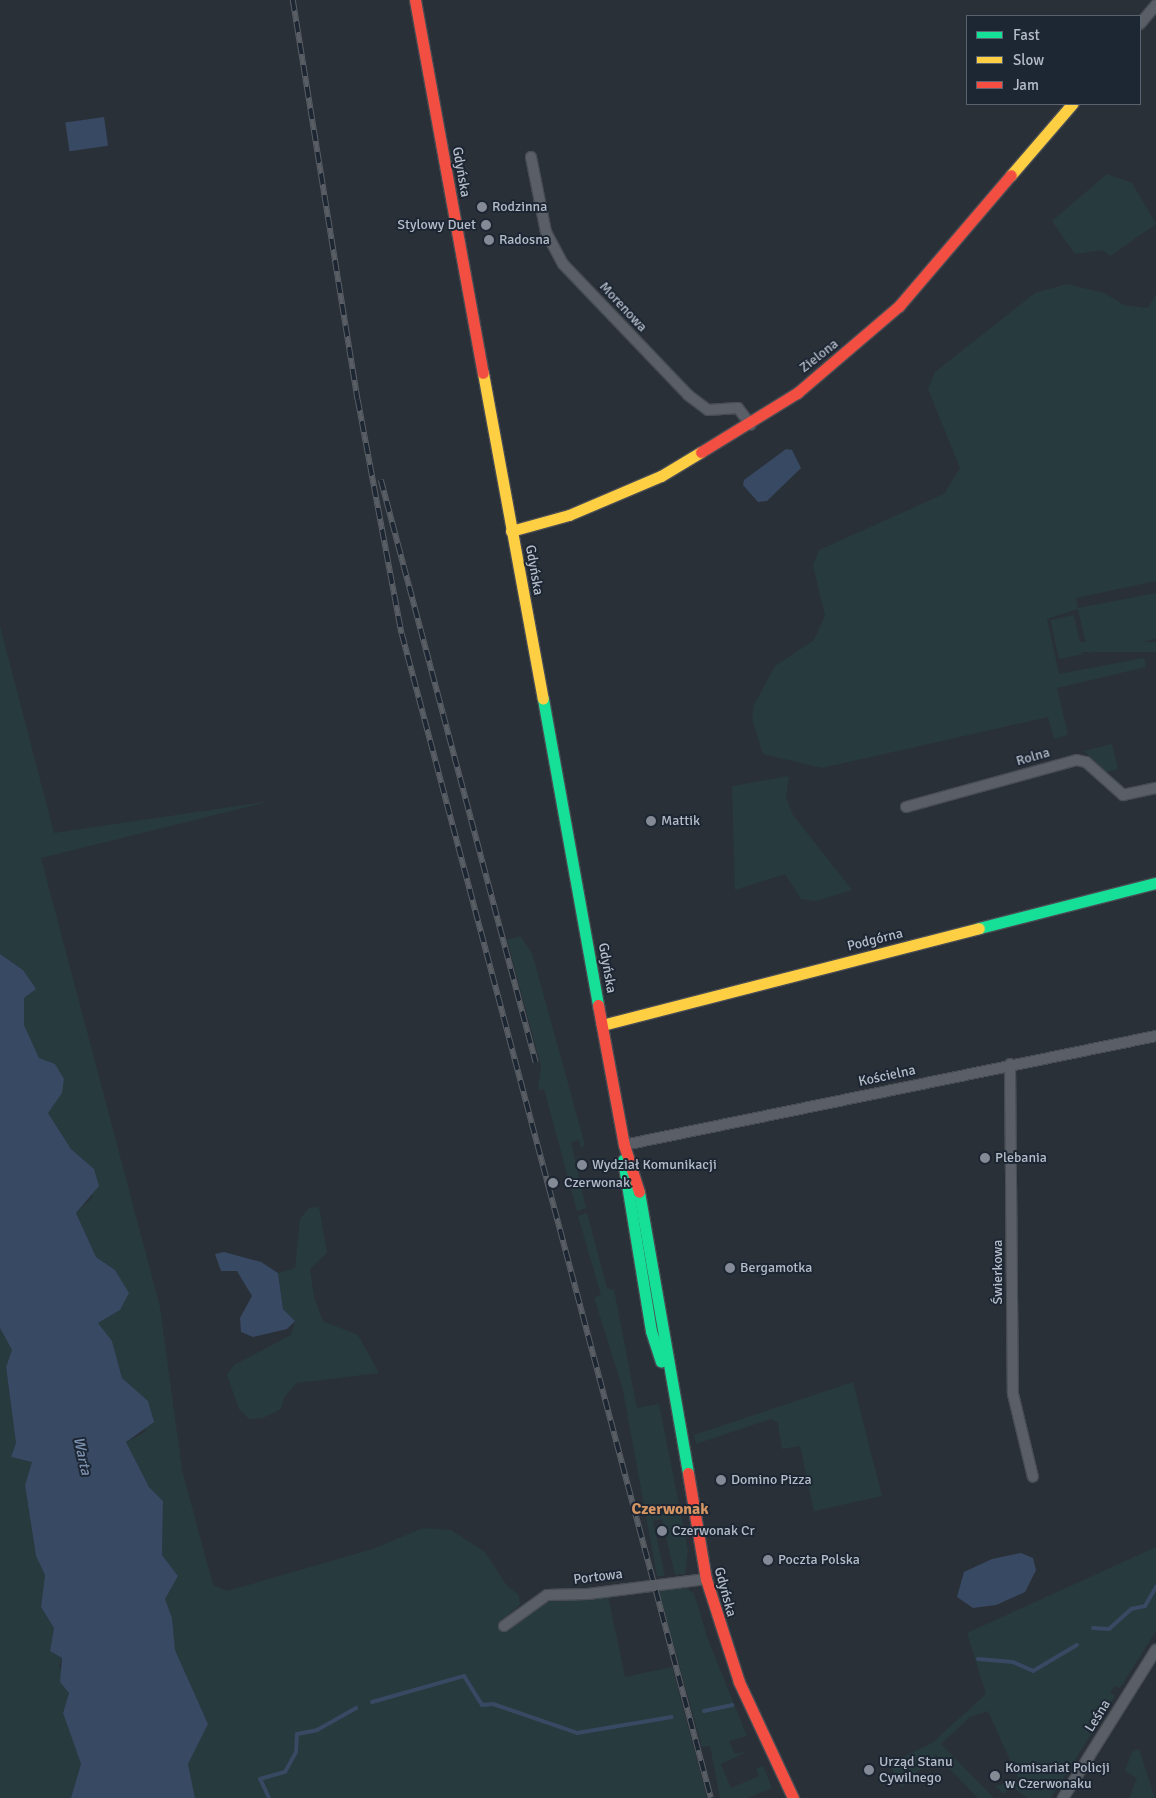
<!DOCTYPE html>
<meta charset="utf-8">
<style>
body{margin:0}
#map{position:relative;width:1156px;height:1798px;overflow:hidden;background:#2a3038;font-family:Signika,sans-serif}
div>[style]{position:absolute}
.green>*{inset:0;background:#273a3e;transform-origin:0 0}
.water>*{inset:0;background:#384963;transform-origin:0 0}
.stream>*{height:4px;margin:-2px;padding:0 2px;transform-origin:2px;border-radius:2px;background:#384963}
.roads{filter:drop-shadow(1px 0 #484c53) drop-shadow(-1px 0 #484c53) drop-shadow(0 1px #484c53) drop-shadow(0 -1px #484c53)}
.street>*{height:10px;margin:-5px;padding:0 5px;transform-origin:5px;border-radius:5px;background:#5a5e66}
.fast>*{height:11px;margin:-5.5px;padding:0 5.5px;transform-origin:5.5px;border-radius:5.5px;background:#16e098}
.slow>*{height:11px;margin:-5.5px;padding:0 5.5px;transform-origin:5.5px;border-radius:5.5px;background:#ffcf43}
.jam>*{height:11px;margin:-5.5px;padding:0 5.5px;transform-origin:5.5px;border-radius:5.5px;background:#f24e42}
.rail>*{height:5.5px;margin-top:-2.75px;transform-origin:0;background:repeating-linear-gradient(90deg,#1d2633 0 11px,#595d64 0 22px);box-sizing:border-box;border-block:1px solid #595d64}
.dots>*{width:14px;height:14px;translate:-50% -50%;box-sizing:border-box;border:2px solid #1d2633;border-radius:50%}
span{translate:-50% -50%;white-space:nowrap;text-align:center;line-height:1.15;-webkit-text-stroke:4px #1d2633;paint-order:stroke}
.street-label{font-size:14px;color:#b4bcc9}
.poi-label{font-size:14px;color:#b4bcc9}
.left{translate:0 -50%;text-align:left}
.right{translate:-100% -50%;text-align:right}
.water-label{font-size:15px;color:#7c92b1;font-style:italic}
.quarter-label{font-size:16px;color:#d59563;font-weight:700}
.legend{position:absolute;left:966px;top:15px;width:175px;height:90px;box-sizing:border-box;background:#1d2633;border:1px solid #59626f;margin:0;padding:6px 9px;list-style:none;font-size:15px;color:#b4bcc9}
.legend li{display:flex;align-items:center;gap:10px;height:25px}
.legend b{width:25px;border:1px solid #59626f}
</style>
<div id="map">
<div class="green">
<i style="clip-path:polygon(1107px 174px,1132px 183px,1156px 224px,1110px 256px,1103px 250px,1075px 254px,1052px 221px)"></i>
<i style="clip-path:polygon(1067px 284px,1104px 293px,1124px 305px,1148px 308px,1156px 294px,1156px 581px,1076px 598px,1078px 608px,1156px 593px,1156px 639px,1088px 653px,1078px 609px,1047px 619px,1059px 674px,1144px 658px,1146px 667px,1057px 688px,1068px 735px,1054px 739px,1048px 717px,822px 768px,763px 754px,752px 719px,754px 705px,775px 666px,814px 640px,825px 616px,813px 565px,819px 550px,944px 494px,960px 468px,928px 389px,935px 372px,1035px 293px)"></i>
<i style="left:1074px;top:615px;width:40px;height:24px;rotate:78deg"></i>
<i style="clip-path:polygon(0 626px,54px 833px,271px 801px,41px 858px,160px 1307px,182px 1470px,213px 1585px,227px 1591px,373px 1549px,423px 1528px,451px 1530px,485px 1552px,507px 1586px,519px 1595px,520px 1605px,501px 1621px,508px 1629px,550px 1601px,608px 1596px,625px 1677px,672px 1667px,707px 1798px,195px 1798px,188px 1764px,208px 1724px,175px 1650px,172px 1618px,165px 1599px,178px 1576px,162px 1555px,163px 1501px,149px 1487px,126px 1442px,145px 1432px,148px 1401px,122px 1378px,112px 1341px,98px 1323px,120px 1310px,115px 1270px,96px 1257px,76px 1213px,92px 1198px,94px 1169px,71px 1149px,47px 1112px,62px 1093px,55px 1064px,39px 1058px,24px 1025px,24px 998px,35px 989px,23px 970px,0 954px)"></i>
<i style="left:1156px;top:642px;width:10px;height:89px;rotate:90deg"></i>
<i style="clip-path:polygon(1112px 744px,1118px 769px,1106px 772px,1084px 751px)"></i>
<i style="clip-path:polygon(789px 776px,786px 798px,793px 815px,852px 890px,816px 901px,801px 899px,785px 874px,735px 890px,732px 786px)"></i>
<i style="clip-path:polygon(520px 936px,532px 953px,585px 1145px,581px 1148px,579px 1140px,571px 1142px,586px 1208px,577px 1211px,544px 1089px,538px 1090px,541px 1066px,507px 940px)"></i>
<i style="clip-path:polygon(319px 1207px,327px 1253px,310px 1269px,314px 1297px,323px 1321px,358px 1335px,379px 1373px,297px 1383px,284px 1397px,281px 1409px,263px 1418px,249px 1419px,239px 1409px,227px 1375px,234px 1365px,291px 1335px,295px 1321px,283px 1309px,278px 1273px,295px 1268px,300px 1219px,309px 1208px)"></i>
<i style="clip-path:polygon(587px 1213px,607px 1288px,614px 1290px,637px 1408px,659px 1404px,688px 1550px,685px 1574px,675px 1575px,662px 1519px,653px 1521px,665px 1576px,657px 1576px,623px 1390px,594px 1297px,601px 1295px,578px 1216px)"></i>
<i style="clip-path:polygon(0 1328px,12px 1350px,6px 1367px,16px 1444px,11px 1457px,32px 1462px,25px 1485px,36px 1556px,45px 1575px,41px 1607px,54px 1628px,50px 1651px,62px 1658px,59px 1666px,69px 1693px,63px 1713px,81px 1764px,71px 1798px,0 1798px)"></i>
<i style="clip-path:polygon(853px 1382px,882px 1496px,814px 1511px,800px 1446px,782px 1449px,778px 1423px,771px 1419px,696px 1444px,694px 1435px)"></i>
<i style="clip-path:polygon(1156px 1547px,1156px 1631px,1120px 1688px,1115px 1686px,1110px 1692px,1115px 1696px,1051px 1798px,1027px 1798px,1011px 1786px,1004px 1794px,995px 1786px,1019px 1780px,988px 1711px,970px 1717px,941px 1744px,994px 1798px,978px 1798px,936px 1755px,902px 1787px,889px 1764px,932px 1743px,986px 1694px,967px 1633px)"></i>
<i style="clip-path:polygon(658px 1588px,686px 1588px,694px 1593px,707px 1637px,747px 1736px,729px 1741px,735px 1754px,749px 1751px,721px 1764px,731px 1788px,759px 1776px,756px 1768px,763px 1766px,772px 1788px,748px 1798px,720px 1798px,710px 1746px,702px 1747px)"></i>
<i style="clip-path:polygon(1139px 1749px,1155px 1798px,1129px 1798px,1137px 1778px,1125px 1771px,1132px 1752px)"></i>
</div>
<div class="water">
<i style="left:104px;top:117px;width:29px;height:39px;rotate:82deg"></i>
<i style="clip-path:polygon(786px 449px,792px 450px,801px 468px,767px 501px,758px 502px,743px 485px,744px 480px)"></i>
<i style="clip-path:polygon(0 954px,23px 970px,36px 989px,24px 998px,24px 1025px,39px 1058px,55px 1064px,64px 1079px,62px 1093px,48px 1113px,71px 1149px,94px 1169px,99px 1186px,76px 1213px,96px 1257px,115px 1270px,129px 1293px,120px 1310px,98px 1323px,112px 1341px,122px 1378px,148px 1401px,154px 1422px,126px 1442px,149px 1487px,163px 1501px,162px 1555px,178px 1576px,165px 1599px,172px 1618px,175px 1650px,208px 1724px,188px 1764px,195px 1798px,71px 1798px,81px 1764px,63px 1713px,69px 1693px,60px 1682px,62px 1658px,50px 1651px,54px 1628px,41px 1607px,45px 1575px,36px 1556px,25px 1485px,32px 1462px,11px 1457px,16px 1443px,6px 1367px,12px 1350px,0 1328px)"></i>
<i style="clip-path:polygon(224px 1252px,261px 1262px,278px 1273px,283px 1309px,295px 1321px,287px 1329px,253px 1337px,241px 1332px,240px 1318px,252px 1296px,237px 1271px,221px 1271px,215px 1254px)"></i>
<i style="clip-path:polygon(1021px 1553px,1033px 1558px,1036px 1570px,1025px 1592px,996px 1605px,973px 1608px,957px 1597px,964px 1572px,992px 1559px)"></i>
</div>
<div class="stream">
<i style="left:1093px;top:1628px;width:16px;rotate:4deg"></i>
<i style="left:1109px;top:1629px;width:30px;rotate:-42deg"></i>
<i style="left:1131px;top:1609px;width:14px;rotate:-12deg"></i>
<i style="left:1145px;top:1606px;width:22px;rotate:-60deg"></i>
<i style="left:978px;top:1659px;width:35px;rotate:5deg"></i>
<i style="left:1013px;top:1662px;width:22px;rotate:24deg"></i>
<i style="left:1033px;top:1671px;width:51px;rotate:-30.6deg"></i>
<i style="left:372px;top:1702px;width:96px;rotate:-15.8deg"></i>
<i style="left:464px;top:1676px;width:34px;rotate:58deg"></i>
<i style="left:482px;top:1705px;width:11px;rotate:-5deg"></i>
<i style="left:493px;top:1704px;width:89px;rotate:19deg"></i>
<i style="left:577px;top:1733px;width:96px;rotate:-9.6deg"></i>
<i style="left:704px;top:1711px;width:29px;rotate:-12deg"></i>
<i style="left:269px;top:1798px;width:21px;rotate:-115deg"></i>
<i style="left:260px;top:1779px;width:26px;rotate:-16deg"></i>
<i style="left:285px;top:1772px;width:23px;rotate:-61deg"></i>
<i style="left:296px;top:1752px;width:18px;rotate:-87deg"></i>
<i style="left:297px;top:1734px;width:20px;rotate:-11deg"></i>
<i style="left:317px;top:1730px;width:45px;rotate:-29.4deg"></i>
</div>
<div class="roads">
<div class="street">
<i style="left:1140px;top:24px;width:25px;rotate:-50deg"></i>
<i style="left:531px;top:157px;width:76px;rotate:78.7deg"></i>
<i style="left:546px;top:232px;width:36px;rotate:62deg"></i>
<i style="left:563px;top:264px;width:181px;rotate:46.3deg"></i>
<i style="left:688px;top:395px;width:25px;rotate:37deg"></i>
<i style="left:708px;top:410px;width:30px;rotate:-4deg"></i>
<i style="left:738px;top:408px;width:21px;rotate:53deg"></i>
<i style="left:906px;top:807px;width:177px;rotate:-15.4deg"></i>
<i style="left:1077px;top:760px;width:9px;rotate:13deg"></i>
<i style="left:1086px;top:762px;width:50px;rotate:41.7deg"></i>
<i style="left:1123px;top:795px;width:34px;rotate:-12deg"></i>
<i style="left:1010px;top:1064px;width:330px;rotate:89.5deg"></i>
<i style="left:1013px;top:1394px;width:85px;rotate:76.5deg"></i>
<i style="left:624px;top:1145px;width:543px;rotate:-11.58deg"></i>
<i style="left:504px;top:1626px;width:53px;rotate:-35.8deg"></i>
<i style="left:547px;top:1595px;width:41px;rotate:-1.4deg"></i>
<i style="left:588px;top:1594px;width:119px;rotate:-7.2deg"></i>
<i style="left:1063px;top:1798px;width:175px;rotate:-57.9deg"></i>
</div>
<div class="fast">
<i style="left:543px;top:699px;width:311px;rotate:79.8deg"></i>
<i style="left:979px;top:928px;width:183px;rotate:-14.3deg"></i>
<i style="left:623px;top:1160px;width:173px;rotate:80.7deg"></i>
<i style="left:651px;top:1331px;width:32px;rotate:72deg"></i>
<i style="left:639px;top:1192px;width:285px;rotate:80.1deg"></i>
</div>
<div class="slow">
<i style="left:1011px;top:175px;width:94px;rotate:-49.3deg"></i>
<i style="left:483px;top:373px;width:331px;rotate:79.6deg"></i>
<i style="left:511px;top:531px;width:60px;rotate:-15.4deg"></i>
<i style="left:569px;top:515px;width:100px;rotate:-23deg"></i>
<i style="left:661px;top:476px;width:47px;rotate:-31deg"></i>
<i style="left:602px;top:1025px;width:389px;rotate:-14.4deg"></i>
</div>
<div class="jam">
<i style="left:415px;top:0;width:379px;rotate:79.7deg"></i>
<i style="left:701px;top:452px;width:113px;rotate:-31.6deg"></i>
<i style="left:797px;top:393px;width:134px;rotate:-40.5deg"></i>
<i style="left:899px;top:306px;width:172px;rotate:-49.5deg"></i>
<i style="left:598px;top:1005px;width:142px;rotate:79.5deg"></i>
<i style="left:624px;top:1145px;width:49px;rotate:72.3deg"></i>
<i style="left:688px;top:1473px;width:108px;rotate:80.4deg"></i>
<i style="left:706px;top:1579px;width:108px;rotate:72.2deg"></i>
<i style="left:739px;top:1682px;width:128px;rotate:65deg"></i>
</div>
</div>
<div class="rail">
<i style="left:293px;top:0;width:405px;rotate:80.8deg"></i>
<i style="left:358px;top:400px;width:238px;rotate:79.4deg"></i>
<i style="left:402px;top:634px;width:1204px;rotate:75.13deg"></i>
<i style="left:381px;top:480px;width:603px;rotate:75.11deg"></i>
</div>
<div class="dots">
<i style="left:482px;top:207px;background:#848b96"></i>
<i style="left:486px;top:225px;background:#848b96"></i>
<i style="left:489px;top:240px;background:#848b96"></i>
<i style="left:651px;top:821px;background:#848b96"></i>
<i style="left:985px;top:1158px;background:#848b96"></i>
<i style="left:582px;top:1165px;background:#848b96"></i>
<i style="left:553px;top:1183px;background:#848b96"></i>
<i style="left:730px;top:1268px;background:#848b96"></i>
<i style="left:721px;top:1480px;background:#848b96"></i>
<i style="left:662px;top:1531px;background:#848b96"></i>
<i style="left:768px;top:1560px;background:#848b96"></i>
<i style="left:869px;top:1770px;background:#848b96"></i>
<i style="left:995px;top:1776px;background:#848b96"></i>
</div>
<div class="street-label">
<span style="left:461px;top:172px;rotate:80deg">Gdyńska</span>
<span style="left:623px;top:307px;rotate:47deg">Morenowa</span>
<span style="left:819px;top:356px;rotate:-38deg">Zielona</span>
<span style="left:534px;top:570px;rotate:80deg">Gdyńska</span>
<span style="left:1033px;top:757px;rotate:-16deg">Rolna</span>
<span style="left:875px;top:940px;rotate:-14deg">Podgórna</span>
<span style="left:607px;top:968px;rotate:80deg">Gdyńska</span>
<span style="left:887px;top:1076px;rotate:-12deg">Kościelna</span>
<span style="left:998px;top:1272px;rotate:-90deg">Świerkowa</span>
<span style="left:598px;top:1577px;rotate:-7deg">Portowa</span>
<span style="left:725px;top:1592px;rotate:75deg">Gdyńska</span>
<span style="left:1098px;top:1716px;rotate:-58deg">Leśna</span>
</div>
<div class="poi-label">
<span class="left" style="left:492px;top:207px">Rodzinna</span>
<span class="right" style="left:476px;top:225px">Stylowy Duet</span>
<span class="left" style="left:499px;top:240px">Radosna</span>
<span class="left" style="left:661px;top:821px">Mattik</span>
<span class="left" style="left:995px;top:1158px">Plebania</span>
<span class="left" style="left:592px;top:1165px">Wydział Komunikacji</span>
<span class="left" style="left:564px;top:1183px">Czerwonak</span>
<span class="left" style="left:740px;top:1268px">Bergamotka</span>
<span class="left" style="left:731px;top:1480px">Domino Pizza</span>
<span class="left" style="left:672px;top:1531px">Czerwonak Cr</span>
<span class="left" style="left:778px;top:1560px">Poczta Polska</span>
<span class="left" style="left:879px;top:1770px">Urząd Stanu<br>Cywilnego</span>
<span class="left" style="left:1005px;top:1776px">Komisariat Policji<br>w Czerwonaku</span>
</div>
<div class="water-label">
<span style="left:82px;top:1456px;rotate:78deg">Warta</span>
</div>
<div class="quarter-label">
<span style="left:670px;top:1509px">Czerwonak</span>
</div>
<ul class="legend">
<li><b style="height:6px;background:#16e098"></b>Fast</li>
<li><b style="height:6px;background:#ffcf43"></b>Slow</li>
<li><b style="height:6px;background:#f24e42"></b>Jam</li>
</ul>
</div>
